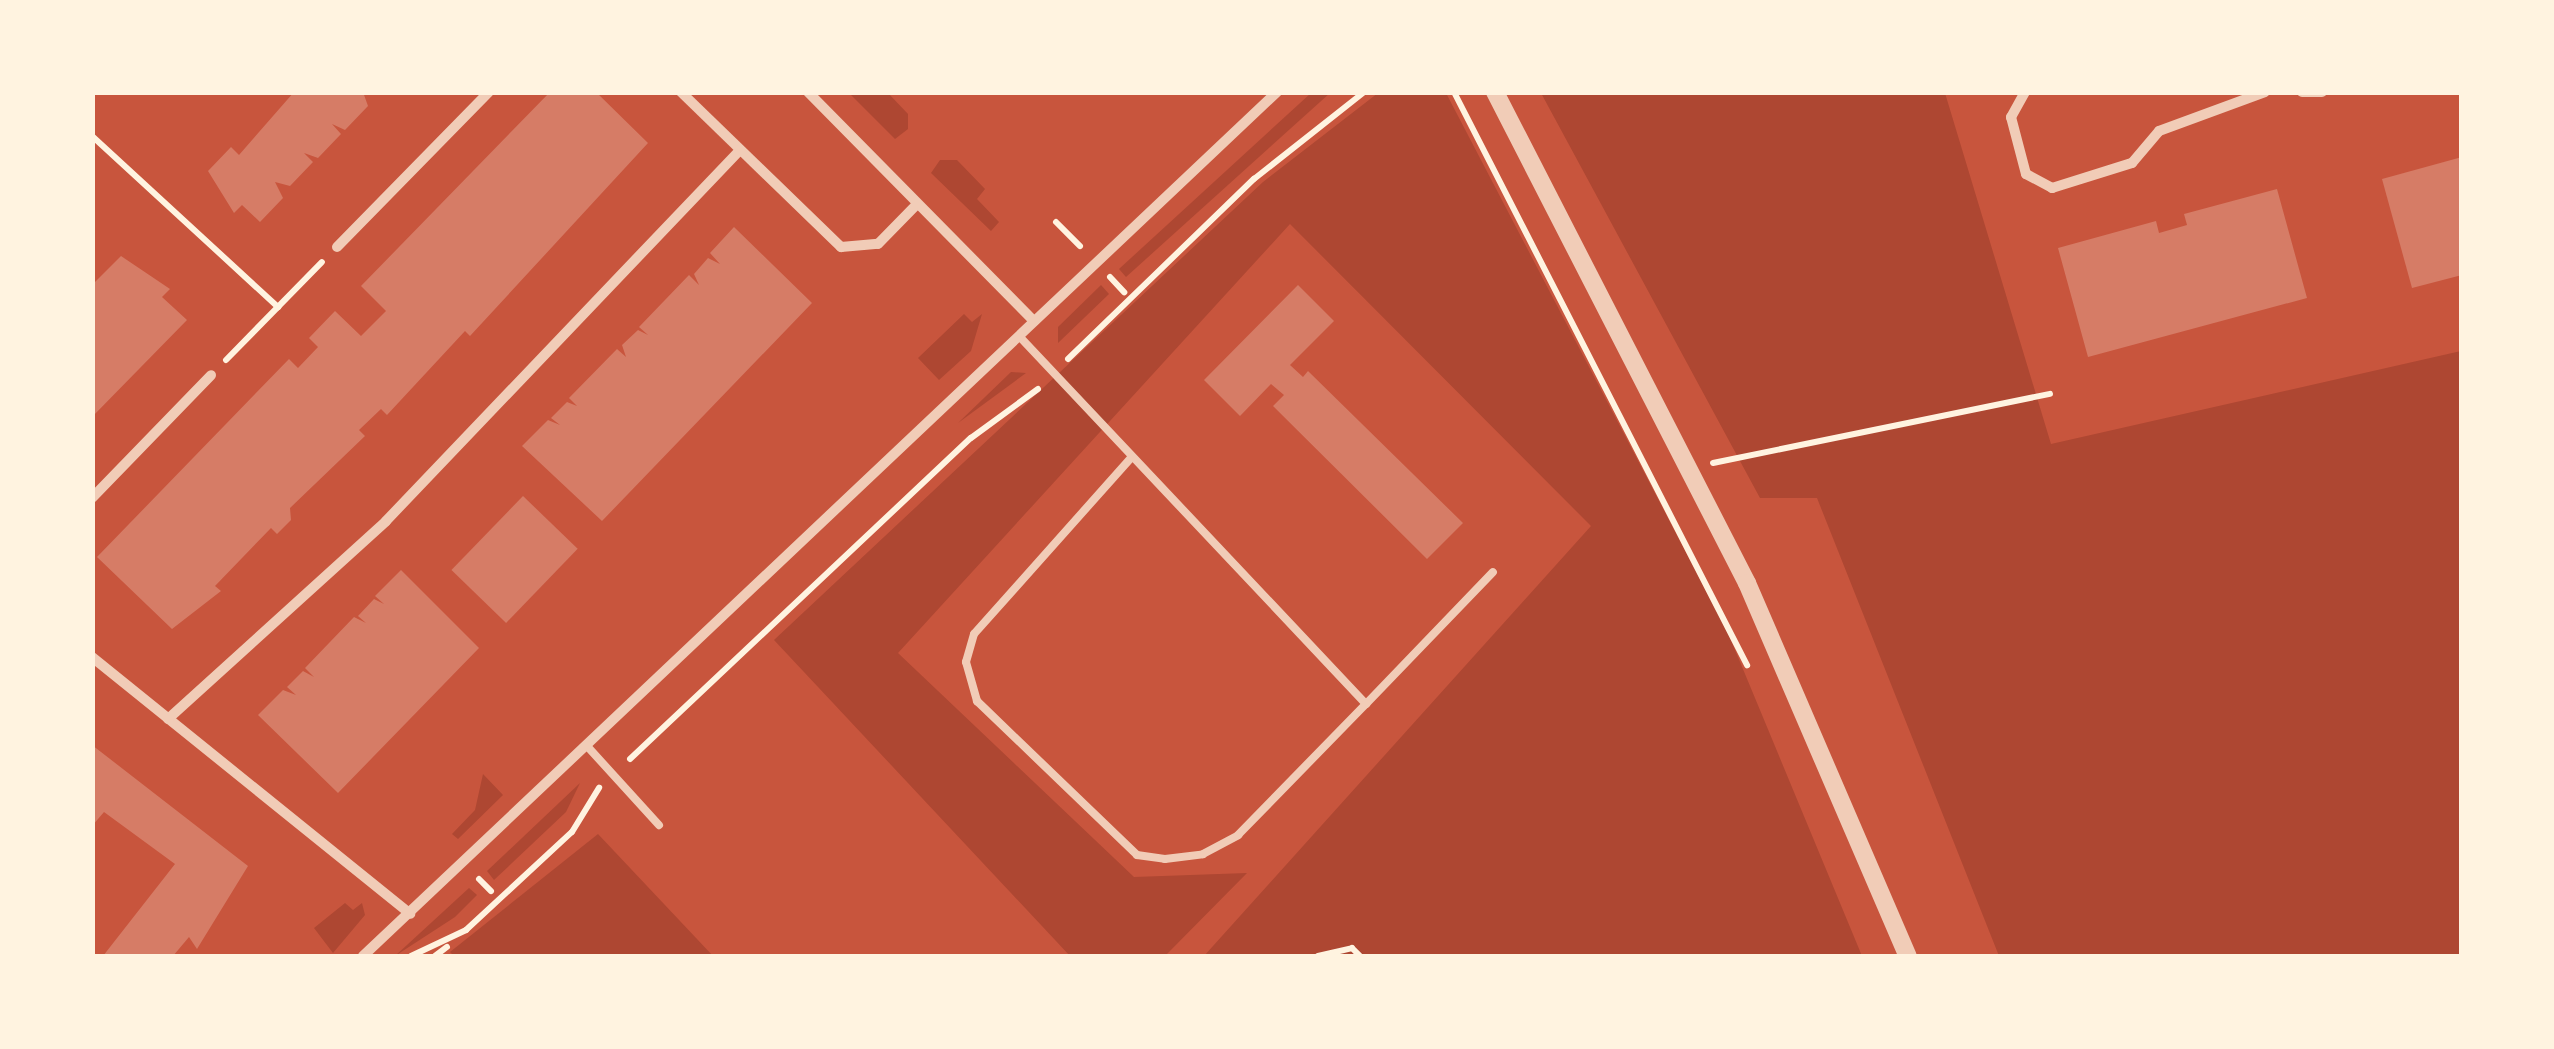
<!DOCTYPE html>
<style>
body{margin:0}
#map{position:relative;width:2554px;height:1049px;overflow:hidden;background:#c8553d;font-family:"Roboto Condensed",sans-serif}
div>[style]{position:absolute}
.green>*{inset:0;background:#ae4732}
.building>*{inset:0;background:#d67c66;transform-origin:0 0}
.path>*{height:6px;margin:-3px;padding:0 3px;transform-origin:3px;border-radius:3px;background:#fff3e0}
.service>*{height:8px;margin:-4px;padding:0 4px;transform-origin:4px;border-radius:4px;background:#f1ccb7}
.minor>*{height:10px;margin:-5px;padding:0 5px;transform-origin:5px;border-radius:5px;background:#f1ccb7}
.tertiary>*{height:18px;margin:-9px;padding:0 9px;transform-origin:9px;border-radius:9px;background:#f1ccb7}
span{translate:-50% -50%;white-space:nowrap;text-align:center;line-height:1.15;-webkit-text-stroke:8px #fff3e0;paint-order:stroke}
.frame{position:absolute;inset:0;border:95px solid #fff3e0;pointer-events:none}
</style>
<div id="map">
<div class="green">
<i style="clip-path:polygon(849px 93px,888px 93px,908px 114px,908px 129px,895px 139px)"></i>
<i style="clip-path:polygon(1311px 93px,1330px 93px,1126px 277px,1119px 269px)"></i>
<i style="clip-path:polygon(1378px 93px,1446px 93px,1728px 633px,1862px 956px,1204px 956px,1591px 526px,1290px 224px,898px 653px,1134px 877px,1247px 873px,1165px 956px,1070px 956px,774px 640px,1263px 182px)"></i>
<i style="clip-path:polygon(1541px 93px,1945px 93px,2051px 444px,2461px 351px,2461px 956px,1999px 956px,1817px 498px,1760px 498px)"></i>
<i style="clip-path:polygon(940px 160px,957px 160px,985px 189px,977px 199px,999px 222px,991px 231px,931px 173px)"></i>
<i style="clip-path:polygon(1101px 285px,1109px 294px,1058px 343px,1058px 327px)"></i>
<i style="clip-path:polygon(982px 314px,971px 351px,939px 380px,918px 358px,964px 314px,972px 322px)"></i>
<i style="clip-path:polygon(1011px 372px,1026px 373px,958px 423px)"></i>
<i style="clip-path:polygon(483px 774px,503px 795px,458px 839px,452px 834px,475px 810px)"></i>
<i style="clip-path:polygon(580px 783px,566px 812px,494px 880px,487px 871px)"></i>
<i style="clip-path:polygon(598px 834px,713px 956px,454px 956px,450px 952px)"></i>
<i style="clip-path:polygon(469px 888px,477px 895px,455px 917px,395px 956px)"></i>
<i style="clip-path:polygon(345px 903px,353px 910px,362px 903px,365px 915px,333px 953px,314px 928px)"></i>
</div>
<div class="building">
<i style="clip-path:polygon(294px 92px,363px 92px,368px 106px,345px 130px,332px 124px,341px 134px,318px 158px,304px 153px,313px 162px,290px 186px,275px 182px,283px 198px,260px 222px,242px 205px,234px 213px,208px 171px,231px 147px,239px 155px)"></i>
<i style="clip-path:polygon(550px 92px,596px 92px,648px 143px,470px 336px,465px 331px,387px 415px,381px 409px,359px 430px,365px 436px,290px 508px,291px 520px,277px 534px,271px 528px,215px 586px,221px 591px,172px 629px,97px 557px,289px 359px,298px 368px,318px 347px,309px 338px,335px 311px,361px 336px,386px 311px,361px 286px)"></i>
<i style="clip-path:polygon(2462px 157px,2462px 275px,2412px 288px,2382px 179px)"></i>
<i style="clip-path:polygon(2277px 189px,2307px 298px,2088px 357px,2058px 248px,2156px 221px,2159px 233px,2187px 225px,2184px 214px)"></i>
<i style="clip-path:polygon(734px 227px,812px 303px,602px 521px,522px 446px,548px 420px,560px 425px,551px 418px,567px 402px,577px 406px,569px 398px,617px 349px,626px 357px,622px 345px,638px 330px,648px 335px,639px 327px,689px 275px,699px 285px,694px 274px,708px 258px,720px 264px,710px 253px)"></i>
<i style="clip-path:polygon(121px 256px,170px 289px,162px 297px,187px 320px,92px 417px,92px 285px)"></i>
<i style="clip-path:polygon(1298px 285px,1334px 321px,1290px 365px,1303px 377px,1308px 371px,1463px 523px,1427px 559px,1273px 406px,1284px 395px,1271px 384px,1240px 416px,1204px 380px)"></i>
<i style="left:523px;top:496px;width:76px;height:103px;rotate:44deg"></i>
<i style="clip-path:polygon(401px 570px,479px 648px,338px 793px,258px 715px,283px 690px,296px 695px,287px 687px,303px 671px,314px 677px,305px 668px,354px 617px,366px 623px,358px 616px,374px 599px,384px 604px,375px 596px)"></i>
<i style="clip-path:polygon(92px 745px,248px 866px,197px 949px,189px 937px,173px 956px,103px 956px,175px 864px,104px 812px,92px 826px)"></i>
</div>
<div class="path">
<i style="left:1454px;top:92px;width:644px;rotate:62.92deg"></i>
<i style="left:92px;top:136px;width:253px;rotate:42.6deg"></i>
<i style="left:1056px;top:222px;width:34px;rotate:45deg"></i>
<i style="left:1110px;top:277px;width:21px;rotate:47deg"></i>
<i style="left:1068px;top:359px;width:259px;rotate:-44.1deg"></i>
<i style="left:1254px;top:179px;width:140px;rotate:-38.3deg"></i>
<i style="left:226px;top:360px;width:137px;rotate:-45.6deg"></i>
<i style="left:1713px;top:463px;width:344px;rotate:-11.6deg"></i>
<i style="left:630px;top:759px;width:468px;rotate:-43.3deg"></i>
<i style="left:971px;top:438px;width:83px;rotate:-36.2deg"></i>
<i style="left:479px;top:879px;width:17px;rotate:45deg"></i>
<i style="left:411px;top:956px;width:61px;rotate:-25.3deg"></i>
<i style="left:466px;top:930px;width:144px;rotate:-42.8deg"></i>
<i style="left:572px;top:832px;width:52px;rotate:-58.5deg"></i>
<i style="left:435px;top:956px;width:15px;rotate:-37deg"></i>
<i style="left:1318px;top:956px;width:35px;rotate:-13deg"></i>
<i style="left:1352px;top:948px;width:11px;rotate:45deg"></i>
</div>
<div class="service">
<i style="left:1019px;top:336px;width:506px;rotate:46.68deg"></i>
<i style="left:1366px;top:704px;width:183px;rotate:-46.1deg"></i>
<i style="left:1130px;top:459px;width:234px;rotate:131.7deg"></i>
<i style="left:974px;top:634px;width:29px;rotate:106deg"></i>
<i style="left:966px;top:662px;width:41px;rotate:74.2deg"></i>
<i style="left:977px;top:701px;width:222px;rotate:43.9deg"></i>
<i style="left:1137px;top:855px;width:28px;rotate:8deg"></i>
<i style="left:1165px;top:859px;width:38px;rotate:-7deg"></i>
<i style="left:1203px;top:854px;width:40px;rotate:-28deg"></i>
<i style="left:1238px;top:835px;width:183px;rotate:-45.7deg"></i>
<i style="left:587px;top:746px;width:107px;rotate:47.7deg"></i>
</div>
<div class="minor">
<i style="left:681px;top:92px;width:223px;rotate:44.1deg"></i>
<i style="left:841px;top:247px;width:37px;rotate:-5deg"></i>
<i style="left:878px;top:244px;width:56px;rotate:-45.7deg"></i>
<i style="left:808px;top:92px;width:322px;rotate:45.4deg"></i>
<i style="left:2025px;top:92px;width:29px;rotate:119deg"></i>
<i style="left:2011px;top:117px;width:59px;rotate:75.3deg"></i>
<i style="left:2026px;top:174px;width:30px;rotate:28deg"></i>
<i style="left:2052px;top:188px;width:84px;rotate:-17.4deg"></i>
<i style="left:2132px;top:163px;width:42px;rotate:-49.8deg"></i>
<i style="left:2159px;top:131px;width:113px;rotate:-20.2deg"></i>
<i style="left:2302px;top:92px;width:20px"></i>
<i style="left:337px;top:247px;width:217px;rotate:-45.6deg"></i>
<i style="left:92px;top:498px;width:171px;rotate:-45.9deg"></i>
<i style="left:92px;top:657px;width:409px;rotate:38.9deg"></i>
<i style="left:168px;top:719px;width:294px;rotate:-42.2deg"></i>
<i style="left:386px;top:521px;width:513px;rotate:-46.34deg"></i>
<i style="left:363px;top:956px;width:1258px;rotate:-43.39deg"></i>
</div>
<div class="tertiary">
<i style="left:1495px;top:92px;width:552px;rotate:62.83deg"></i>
<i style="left:1747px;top:583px;width:406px;rotate:66.7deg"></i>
</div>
<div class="frame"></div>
</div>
